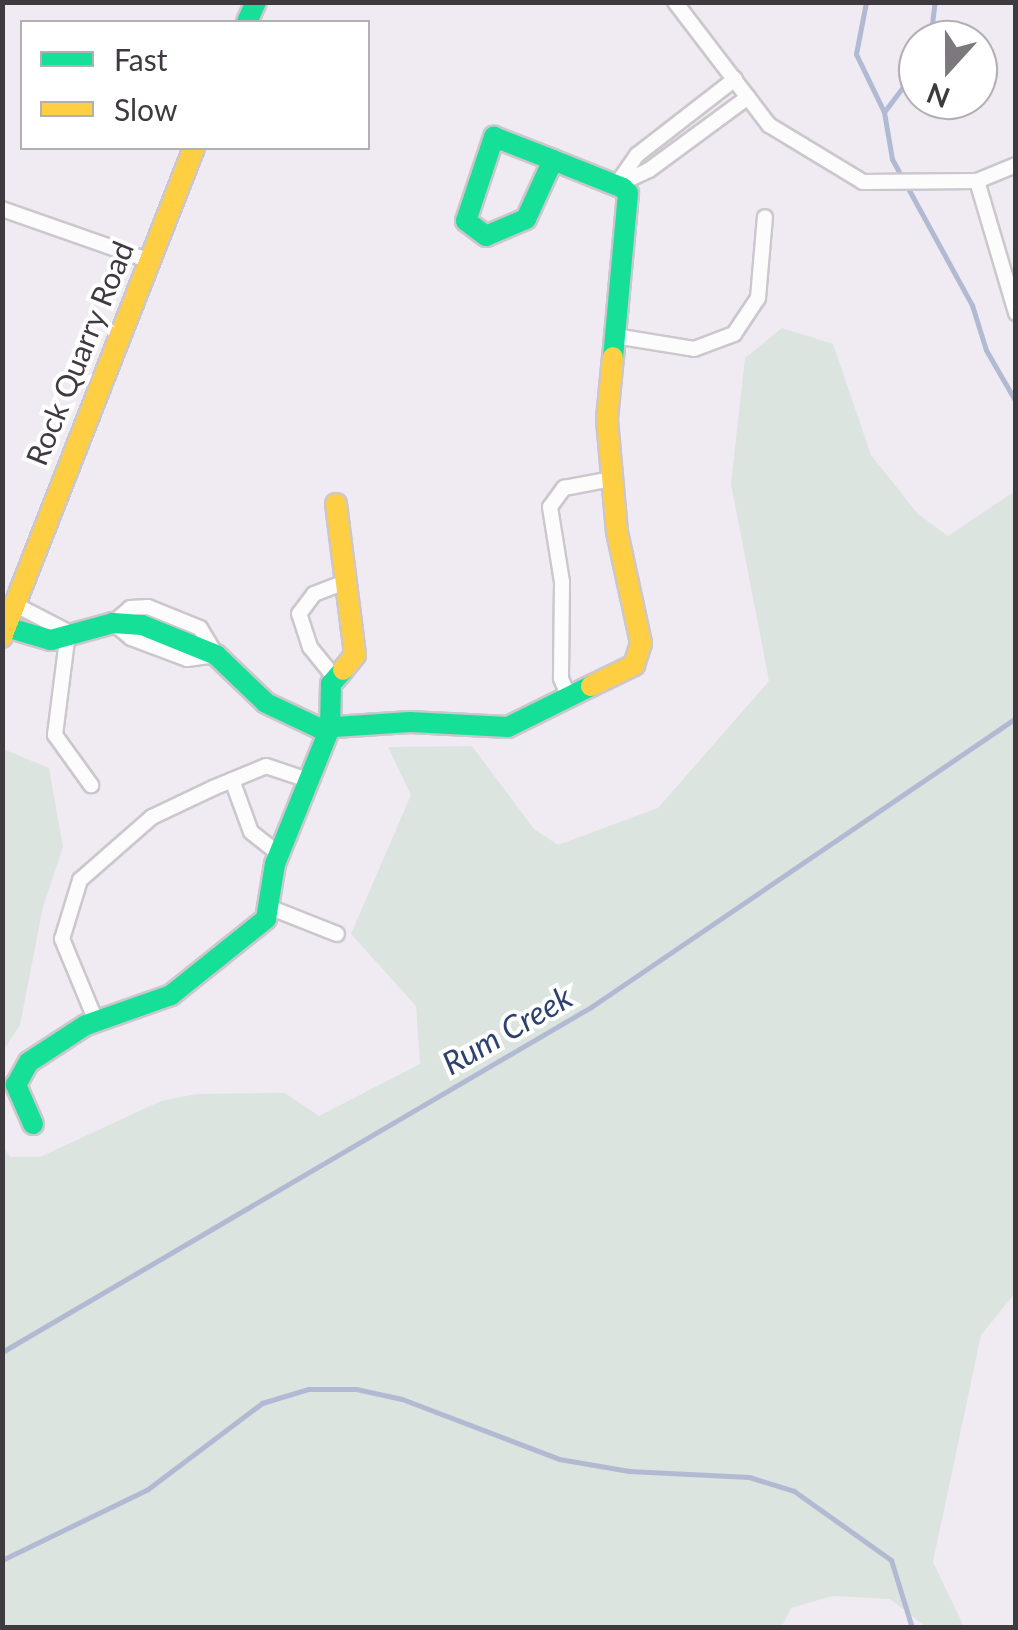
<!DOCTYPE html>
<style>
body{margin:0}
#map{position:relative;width:1018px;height:1630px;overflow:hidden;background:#f0eaf2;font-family:Lato,sans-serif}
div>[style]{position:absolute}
.green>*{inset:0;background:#dbe4df}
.stream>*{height:5px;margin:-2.5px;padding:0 2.5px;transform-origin:2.5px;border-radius:2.5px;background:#b1bad2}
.roads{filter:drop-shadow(2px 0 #ccc7cd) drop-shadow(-2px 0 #ccc7cd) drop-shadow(0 2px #ccc7cd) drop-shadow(0 -2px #ccc7cd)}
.street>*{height:14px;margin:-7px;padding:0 7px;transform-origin:7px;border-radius:7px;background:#fdfcfd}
.fast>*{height:20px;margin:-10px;padding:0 10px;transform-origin:10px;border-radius:10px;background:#16e098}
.slow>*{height:20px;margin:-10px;padding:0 10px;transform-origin:10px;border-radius:10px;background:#ffcf43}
span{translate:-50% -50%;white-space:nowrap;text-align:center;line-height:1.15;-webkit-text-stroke:8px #fff;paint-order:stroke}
.street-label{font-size:30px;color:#3f3a40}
.water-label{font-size:32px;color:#2d426d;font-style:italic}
.frame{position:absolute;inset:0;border:5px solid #3f3a40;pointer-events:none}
.legend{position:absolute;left:20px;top:20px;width:350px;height:130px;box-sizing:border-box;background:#fff;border:2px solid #b2b0b3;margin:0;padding:12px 18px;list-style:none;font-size:30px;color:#3f3a40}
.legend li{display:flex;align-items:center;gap:20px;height:50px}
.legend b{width:50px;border:2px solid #b2b0b3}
.north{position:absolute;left:898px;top:20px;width:100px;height:100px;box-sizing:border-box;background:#fff;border:2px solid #b2b0b3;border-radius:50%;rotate:201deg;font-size:28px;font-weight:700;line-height:40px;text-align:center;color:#3f3a40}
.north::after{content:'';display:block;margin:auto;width:35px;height:45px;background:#7d787e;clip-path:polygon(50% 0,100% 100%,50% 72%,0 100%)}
</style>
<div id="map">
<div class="green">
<i style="clip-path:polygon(782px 328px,833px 344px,871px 455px,918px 514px,948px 536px,1015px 491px,1016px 1292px,981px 1335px,933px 1562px,964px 1627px,926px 1627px,890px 1599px,832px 1596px,791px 1608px,781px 1628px,3px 1627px,3px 1148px,11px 1157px,40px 1157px,161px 1101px,197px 1094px,285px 1093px,319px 1116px,420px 1064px,416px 1006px,351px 934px,411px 795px,388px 747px,472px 746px,534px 829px,558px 845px,658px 808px,769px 681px,731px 484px,745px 358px)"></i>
<i style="clip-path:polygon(3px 749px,49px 768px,63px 847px,43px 907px,20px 1025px,3px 1051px)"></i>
</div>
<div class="stream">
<i style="left:866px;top:2px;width:53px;rotate:100.9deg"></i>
<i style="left:856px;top:54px;width:64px;rotate:64.2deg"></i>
<i style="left:884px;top:112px;width:48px;rotate:80.3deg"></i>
<i style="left:892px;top:159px;width:166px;rotate:61.3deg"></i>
<i style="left:972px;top:305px;width:47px;rotate:72.7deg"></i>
<i style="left:986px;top:350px;width:60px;rotate:60deg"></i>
<i style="left:930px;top:40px;width:38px;rotate:-83deg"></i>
<i style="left:884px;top:112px;width:56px;rotate:-52.9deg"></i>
<i style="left:2px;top:1352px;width:683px;rotate:-30.36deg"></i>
<i style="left:591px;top:1007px;width:514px;rotate:-34.22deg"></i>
<i style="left:2px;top:1560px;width:162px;rotate:-25.9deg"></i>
<i style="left:148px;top:1489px;width:143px;rotate:-37deg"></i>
<i style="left:262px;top:1403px;width:48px;rotate:-16.9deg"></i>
<i style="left:308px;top:1389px;width:48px"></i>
<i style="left:356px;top:1389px;width:47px;rotate:12.3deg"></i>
<i style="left:402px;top:1399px;width:168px;rotate:20.9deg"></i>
<i style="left:559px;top:1459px;width:71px;rotate:9.7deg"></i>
<i style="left:629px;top:1471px;width:120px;rotate:2.9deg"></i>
<i style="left:749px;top:1477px;width:47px;rotate:17.3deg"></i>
<i style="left:794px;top:1491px;width:119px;rotate:35.4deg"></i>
<i style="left:891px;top:1560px;width:71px;rotate:72.8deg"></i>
</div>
<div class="roads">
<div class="street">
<i style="left:675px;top:2px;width:155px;rotate:52.6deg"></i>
<i style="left:769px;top:125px;width:110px;rotate:31.2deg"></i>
<i style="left:863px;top:182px;width:114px;rotate:-0.5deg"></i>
<i style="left:977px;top:181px;width:42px;rotate:-22.3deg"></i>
<i style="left:977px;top:181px;width:138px;rotate:73.5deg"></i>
<i style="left:616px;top:185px;width:37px;rotate:-55deg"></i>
<i style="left:637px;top:155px;width:124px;rotate:-37.8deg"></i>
<i style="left:617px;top:185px;width:35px;rotate:-25deg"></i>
<i style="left:649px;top:170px;width:123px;rotate:-36.4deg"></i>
<i style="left:2px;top:209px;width:155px;rotate:19.3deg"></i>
<i style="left:615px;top:336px;width:80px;rotate:9.3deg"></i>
<i style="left:694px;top:349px;width:43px;rotate:-20.6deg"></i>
<i style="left:734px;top:334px;width:43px;rotate:-56.3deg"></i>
<i style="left:758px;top:298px;width:81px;rotate:-85.1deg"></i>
<i style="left:14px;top:604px;width:61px;rotate:27.4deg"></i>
<i style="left:68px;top:632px;width:104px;rotate:97.2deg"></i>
<i style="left:55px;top:735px;width:62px;rotate:54.2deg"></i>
<i style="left:148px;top:607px;width:56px;rotate:22deg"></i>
<i style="left:200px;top:628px;width:31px;rotate:59deg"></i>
<i style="left:216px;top:655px;width:29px;rotate:172deg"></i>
<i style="left:187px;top:659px;width:60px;rotate:-159.4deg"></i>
<i style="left:131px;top:638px;width:23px;rotate:-140deg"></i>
<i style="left:113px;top:623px;width:23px;rotate:-41deg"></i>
<i style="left:130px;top:608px;width:18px;rotate:-3deg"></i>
<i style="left:335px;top:678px;width:40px;rotate:-129deg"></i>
<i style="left:310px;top:647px;width:35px;rotate:-108deg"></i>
<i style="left:299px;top:614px;width:25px;rotate:-53deg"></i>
<i style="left:314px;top:594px;width:34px;rotate:-21deg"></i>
<i style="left:569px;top:698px;width:22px;rotate:-112deg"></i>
<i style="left:561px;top:678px;width:96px;rotate:-89.4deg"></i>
<i style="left:562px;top:582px;width:76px;rotate:-99.1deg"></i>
<i style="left:550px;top:507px;width:24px;rotate:-54deg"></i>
<i style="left:564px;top:488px;width:48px;rotate:-10.8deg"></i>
<i style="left:232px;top:780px;width:55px;rotate:69.9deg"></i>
<i style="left:251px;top:832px;width:36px;rotate:38deg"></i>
<i style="left:269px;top:907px;width:73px;rotate:21.7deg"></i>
<i style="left:96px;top:1021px;width:89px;rotate:-112.5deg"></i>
<i style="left:62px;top:939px;width:62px;rotate:-73deg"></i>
<i style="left:80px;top:880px;width:96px;rotate:-41.2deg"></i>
<i style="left:152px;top:817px;width:68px;rotate:-25.4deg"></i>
<i style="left:213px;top:788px;width:57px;rotate:-22.5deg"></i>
<i style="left:266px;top:766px;width:47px;rotate:18.4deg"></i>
</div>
<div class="fast">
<i style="left:247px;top:22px;width:22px;rotate:-66deg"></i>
<i style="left:553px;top:160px;width:65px;rotate:114.6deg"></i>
<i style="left:526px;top:219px;width:43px;rotate:157deg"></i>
<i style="left:486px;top:236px;width:25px;rotate:-143deg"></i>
<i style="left:466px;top:221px;width:89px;rotate:-71.6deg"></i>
<i style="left:494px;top:137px;width:63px;rotate:21.3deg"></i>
<i style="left:553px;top:160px;width:75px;rotate:21.8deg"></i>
<i style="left:623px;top:188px;width:7px;rotate:45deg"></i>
<i style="left:628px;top:193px;width:165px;rotate:95.2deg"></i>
<i style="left:6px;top:627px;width:47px;rotate:16.1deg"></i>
<i style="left:51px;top:640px;width:64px;rotate:-15.3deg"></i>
<i style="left:113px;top:623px;width:29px;rotate:4deg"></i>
<i style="left:142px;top:625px;width:80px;rotate:22.1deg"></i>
<i style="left:216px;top:655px;width:69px;rotate:43.8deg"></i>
<i style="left:266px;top:703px;width:59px;rotate:25.3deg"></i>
<i style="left:319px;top:728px;width:91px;rotate:-3.8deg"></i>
<i style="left:410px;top:722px;width:98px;rotate:2.9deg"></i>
<i style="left:508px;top:727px;width:93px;rotate:-26.3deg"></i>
<i style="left:33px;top:1124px;width:43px;rotate:-113.6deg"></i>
<i style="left:16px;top:1085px;width:26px;rotate:-61deg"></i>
<i style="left:29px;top:1062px;width:68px;rotate:-33deg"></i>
<i style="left:86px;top:1025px;width:90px;rotate:-19.4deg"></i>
<i style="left:171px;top:995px;width:122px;rotate:-38.7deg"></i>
<i style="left:266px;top:919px;width:56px;rotate:-80.7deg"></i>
<i style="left:275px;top:864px;width:147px;rotate:-68deg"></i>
<i style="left:330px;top:728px;width:44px;rotate:-88.7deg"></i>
<i style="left:331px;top:684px;width:18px;rotate:-49deg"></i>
</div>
<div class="slow">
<i style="left:336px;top:504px;width:152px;rotate:82.8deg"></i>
<i style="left:355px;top:655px;width:19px;rotate:129deg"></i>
<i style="left:2px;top:637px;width:525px;rotate:-68.56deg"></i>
<i style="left:591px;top:686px;width:48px;rotate:-26deg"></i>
<i style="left:634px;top:665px;width:23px;rotate:-72deg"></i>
<i style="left:641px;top:643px;width:114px;rotate:-102.2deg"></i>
<i style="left:617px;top:532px;width:113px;rotate:-95.1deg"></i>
<i style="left:607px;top:419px;width:62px;rotate:-84.5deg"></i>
</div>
</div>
<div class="street-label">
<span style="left:79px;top:353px;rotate:-68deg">Rock Quarry Road</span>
</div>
<div class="water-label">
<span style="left:507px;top:1030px;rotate:-30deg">Rum Creek</span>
</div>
<div class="frame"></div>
<ul class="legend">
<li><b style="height:12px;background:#16e098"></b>Fast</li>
<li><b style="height:12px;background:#ffcf43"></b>Slow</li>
</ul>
<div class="north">N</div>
</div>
